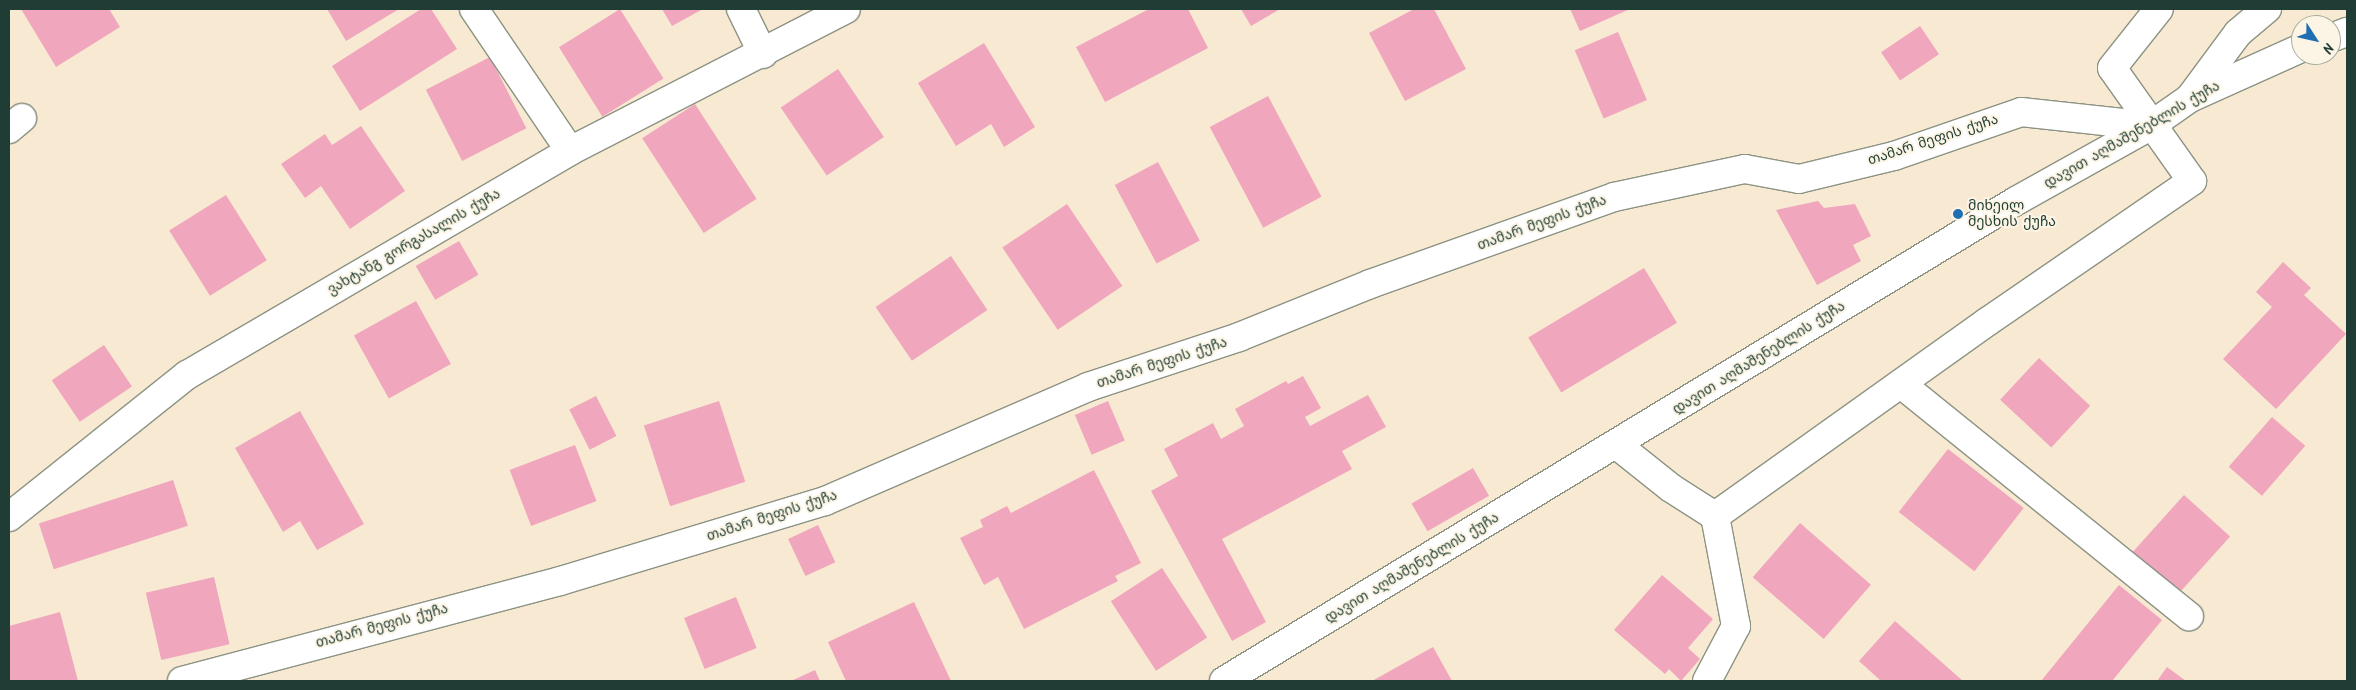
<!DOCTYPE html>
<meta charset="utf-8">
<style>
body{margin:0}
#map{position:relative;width:2356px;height:690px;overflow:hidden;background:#f8e9d2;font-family:Kalam,"Noto Sans Georgian",sans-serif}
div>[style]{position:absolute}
.building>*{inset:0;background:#f0a6bd;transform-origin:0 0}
.roads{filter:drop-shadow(1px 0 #8c9383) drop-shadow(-1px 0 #8c9383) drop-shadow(0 1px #8c9383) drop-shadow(0 -1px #8c9383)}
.minor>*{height:28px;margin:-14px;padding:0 14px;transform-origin:14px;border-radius:14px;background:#fff}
.dots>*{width:14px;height:14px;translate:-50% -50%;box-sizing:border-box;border:2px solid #fcf5e5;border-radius:50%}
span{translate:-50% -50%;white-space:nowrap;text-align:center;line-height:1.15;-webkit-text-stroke:4px #fcf5e5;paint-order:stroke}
.street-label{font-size:14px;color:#1f3d34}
.poi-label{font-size:14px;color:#1f3d34}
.left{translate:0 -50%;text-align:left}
.frame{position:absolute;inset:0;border:10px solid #1f3d34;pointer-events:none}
.north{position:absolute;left:2291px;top:15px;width:50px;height:50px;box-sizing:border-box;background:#fcf5e5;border:1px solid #a4ab9e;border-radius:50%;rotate:125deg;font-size:14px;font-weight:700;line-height:20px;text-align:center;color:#1f3d34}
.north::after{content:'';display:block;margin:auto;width:18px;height:22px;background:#1f6fb2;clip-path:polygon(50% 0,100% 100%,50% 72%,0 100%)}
</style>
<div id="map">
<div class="building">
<i style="clip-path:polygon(21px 9px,109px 9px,120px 27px,56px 67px)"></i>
<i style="clip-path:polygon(327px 9px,399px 9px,346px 41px)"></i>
<i style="clip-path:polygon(421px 9px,431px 9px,457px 49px,360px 111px,332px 66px)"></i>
<i style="left:620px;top:9px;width:82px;height:72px;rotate:58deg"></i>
<i style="clip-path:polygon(662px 9px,703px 9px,672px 26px)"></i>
<i style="clip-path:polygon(1149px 9px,1188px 9px,1208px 48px,1105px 102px,1076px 47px)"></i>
<i style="clip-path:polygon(1241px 9px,1280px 9px,1251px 26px)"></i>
<i style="clip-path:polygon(1414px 9px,1434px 9px,1466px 69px,1405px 101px,1369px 33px)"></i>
<i style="clip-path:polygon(1570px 9px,1630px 9px,1580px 31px)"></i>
<i style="left:1920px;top:26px;width:34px;height:47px;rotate:56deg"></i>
<i style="left:1618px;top:32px;width:74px;height:47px;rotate:67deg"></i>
<i style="clip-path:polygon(984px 43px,1035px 127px,1004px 147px,991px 124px,956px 146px,918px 83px)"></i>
<i style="left:490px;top:57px;width:80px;height:72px;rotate:63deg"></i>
<i style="left:838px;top:69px;width:82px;height:69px;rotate:56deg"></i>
<i style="left:1268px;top:96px;width:114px;height:66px;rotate:62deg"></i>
<i style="left:695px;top:104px;width:113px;height:63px;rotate:57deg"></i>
<i style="clip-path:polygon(361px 126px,405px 191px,350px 229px,321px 186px,305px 198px,281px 164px,325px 134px,332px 145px)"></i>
<i style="left:1158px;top:162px;width:89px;height:49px;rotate:62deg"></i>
<i style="left:226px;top:195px;width:77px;height:67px;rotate:58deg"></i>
<i style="clip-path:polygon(1818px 201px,1824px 208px,1855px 204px,1871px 236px,1853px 245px,1861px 261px,1817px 285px,1776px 210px)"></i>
<i style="left:1067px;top:204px;width:99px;height:78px;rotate:56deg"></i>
<i style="left:459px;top:241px;width:39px;height:50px;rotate:60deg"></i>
<i style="left:951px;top:256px;width:65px;height:91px;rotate:56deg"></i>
<i style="clip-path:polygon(2283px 262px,2311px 288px,2304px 295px,2346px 334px,2276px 409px,2223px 359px,2272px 307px,2256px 292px)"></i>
<i style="left:1644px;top:268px;width:64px;height:135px;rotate:59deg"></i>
<i style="left:416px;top:301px;width:72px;height:71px;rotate:61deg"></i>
<i style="left:104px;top:345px;width:50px;height:63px;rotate:56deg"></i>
<i style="left:2039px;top:358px;width:70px;height:57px;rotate:43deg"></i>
<i style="clip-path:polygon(1303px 376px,1321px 408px,1305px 417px,1310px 426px,1368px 395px,1386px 427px,1342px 451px,1352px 469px,1222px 539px,1266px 622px,1232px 641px,1151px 491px,1178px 476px,1164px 449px,1213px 423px,1221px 439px,1244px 426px,1235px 409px,1286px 381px,1288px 384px)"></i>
<i style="left:596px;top:396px;width:45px;height:30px;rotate:63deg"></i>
<i style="left:719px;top:401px;width:85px;height:79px;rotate:72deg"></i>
<i style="left:1108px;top:401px;width:43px;height:36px;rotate:67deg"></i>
<i style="clip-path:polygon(300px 411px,364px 524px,317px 550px,300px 521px,283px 532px,235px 448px)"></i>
<i style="left:2272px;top:417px;width:44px;height:66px;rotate:41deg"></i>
<i style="left:575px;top:445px;width:60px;height:70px;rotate:69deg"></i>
<i style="left:1948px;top:449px;width:96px;height:80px;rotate:38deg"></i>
<i style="left:1473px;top:468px;width:32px;height:71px;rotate:60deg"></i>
<i style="clip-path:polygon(1094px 470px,1141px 563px,1115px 576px,1118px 581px,1024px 629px,998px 577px,984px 585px,960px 538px,983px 527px,980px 520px,1007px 506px,1011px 513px)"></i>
<i style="left:173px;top:480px;width:48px;height:141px;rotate:72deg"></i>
<i style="left:2184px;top:495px;width:62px;height:79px;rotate:42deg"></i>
<i style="left:1800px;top:523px;width:94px;height:72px;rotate:41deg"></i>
<i style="left:818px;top:525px;width:41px;height:33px;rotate:65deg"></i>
<i style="left:1162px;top:568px;width:83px;height:61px;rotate:57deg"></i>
<i style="clip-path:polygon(1662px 575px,1713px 619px,1688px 648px,1700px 659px,1681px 681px,1669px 669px,1665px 674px,1614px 630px)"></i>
<i style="left:214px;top:577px;width:69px;height:70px;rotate:77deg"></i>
<i style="clip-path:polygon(2119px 585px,2162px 620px,2112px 681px,2041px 681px)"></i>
<i style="left:736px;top:597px;width:55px;height:56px;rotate:68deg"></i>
<i style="clip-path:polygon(914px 602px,951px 681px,846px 681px,828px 642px)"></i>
<i style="clip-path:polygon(60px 612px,78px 681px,9px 681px,9px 626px)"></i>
<i style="clip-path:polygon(1895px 621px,1963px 681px,1881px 681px,1859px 661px)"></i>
<i style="clip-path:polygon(1433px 647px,1452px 681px,1372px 681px)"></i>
<i style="clip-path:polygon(2167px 667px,2186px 681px,2157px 681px)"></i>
<i style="clip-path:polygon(815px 670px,820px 681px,791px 681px)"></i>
</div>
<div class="roads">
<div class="minor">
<i style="left:474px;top:9px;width:171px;rotate:55.9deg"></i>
<i style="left:741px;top:9px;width:50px;rotate:63.9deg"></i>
<i style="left:2331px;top:38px;width:17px;rotate:-21deg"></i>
<i style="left:2192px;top:95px;width:77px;rotate:-53.4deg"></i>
<i style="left:2238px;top:33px;width:38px;rotate:-40deg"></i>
<i style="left:9px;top:129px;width:17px;rotate:-40deg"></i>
<i style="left:1901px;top:384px;width:370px;rotate:38.9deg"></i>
<i style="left:1617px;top:445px;width:69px;rotate:38.5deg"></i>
<i style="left:1671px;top:488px;width:52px;rotate:32.5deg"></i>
<i style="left:1715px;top:516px;width:112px;rotate:79.2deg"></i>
<i style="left:1736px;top:626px;width:62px;rotate:117.8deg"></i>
<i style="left:1715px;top:516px;width:334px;rotate:-35.5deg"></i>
<i style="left:1987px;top:322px;width:249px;rotate:-34.5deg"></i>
<i style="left:2192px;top:181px;width:138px;rotate:-125.3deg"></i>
<i style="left:2112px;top:68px;width:75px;rotate:-51.5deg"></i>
<i style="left:9px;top:517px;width:228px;rotate:-38.6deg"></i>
<i style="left:187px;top:375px;width:444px;rotate:-30.3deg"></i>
<i style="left:570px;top:151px;width:310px;rotate:-27.2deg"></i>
<i style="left:182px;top:681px;width:391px;rotate:-14.8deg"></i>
<i style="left:560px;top:581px;width:277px;rotate:-16.8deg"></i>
<i style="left:825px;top:501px;width:287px;rotate:-23.4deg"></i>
<i style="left:1088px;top:387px;width:159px;rotate:-18.3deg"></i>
<i style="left:1239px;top:337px;width:141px;rotate:-22deg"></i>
<i style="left:1370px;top:284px;width:259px;rotate:-19.6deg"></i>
<i style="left:1614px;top:197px;width:134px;rotate:-12.1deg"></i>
<i style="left:1745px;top:169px;width:55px;rotate:10.5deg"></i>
<i style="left:1799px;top:179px;width:98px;rotate:-13.6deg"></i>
<i style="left:1894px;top:156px;width:134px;rotate:-19.1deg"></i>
<i style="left:2021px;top:112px;width:130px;rotate:6.2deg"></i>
<i style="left:1224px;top:681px;width:926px;rotate:-31.22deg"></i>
<i style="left:2016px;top:201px;width:154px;rotate:-29.2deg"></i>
<i style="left:2150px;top:126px;width:49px;rotate:-35deg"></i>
<i style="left:2190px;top:98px;width:122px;rotate:-24.2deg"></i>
</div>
</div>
<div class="dots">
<i style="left:1958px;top:214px;background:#1f6fb2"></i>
</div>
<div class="street-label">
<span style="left:2132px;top:135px;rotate:-30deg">დავით აღმაშენებლის ქუჩა</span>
<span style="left:1933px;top:140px;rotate:-18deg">თამარ მეფის ქუჩა</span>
<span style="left:1542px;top:223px;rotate:-20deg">თამარ მეფის ქუჩა</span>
<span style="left:414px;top:242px;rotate:-30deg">ვახტანგ გორგასალის ქუჩა</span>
<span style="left:1759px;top:358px;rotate:-32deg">დავით აღმაშენებლის ქუჩა</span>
<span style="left:1162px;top:363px;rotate:-18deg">თამარ მეფის ქუჩა</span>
<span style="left:772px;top:516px;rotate:-18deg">თამარ მეფის ქუჩა</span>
<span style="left:1412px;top:568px;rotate:-31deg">დავით აღმაშენებლის ქუჩა</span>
<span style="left:382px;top:626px;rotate:-15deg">თამარ მეფის ქუჩა</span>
</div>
<div class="poi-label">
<span class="left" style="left:1968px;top:214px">მიხეილ<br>მესხის ქუჩა</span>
</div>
<div class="frame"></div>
<div class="north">N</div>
</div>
